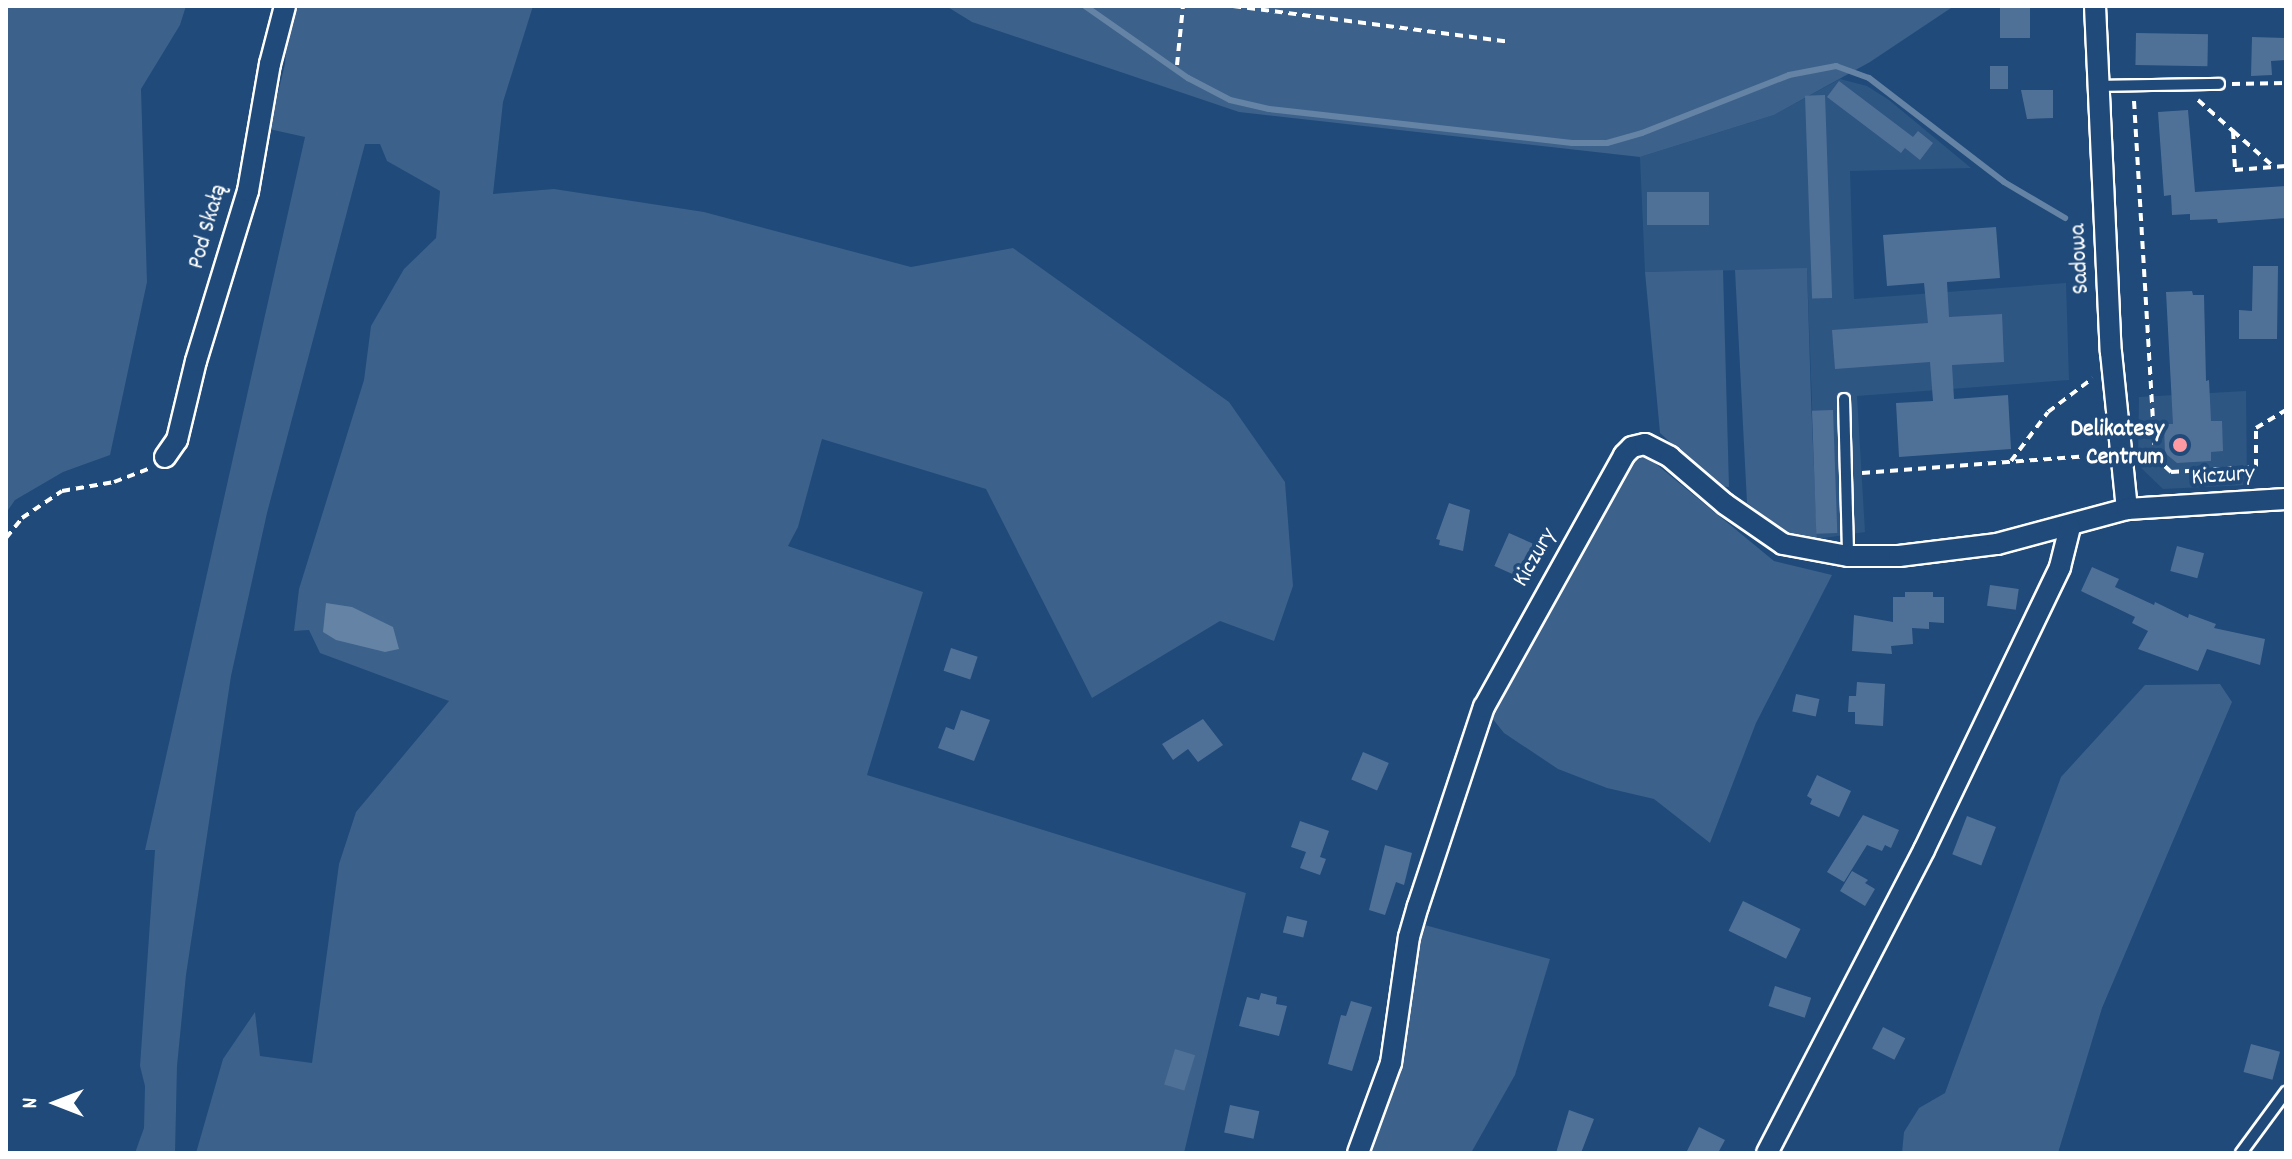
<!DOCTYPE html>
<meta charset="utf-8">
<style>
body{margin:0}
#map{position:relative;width:2292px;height:1159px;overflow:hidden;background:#1f4a7a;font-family:Dekko,sans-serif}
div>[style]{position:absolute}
.built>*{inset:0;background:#2e5683}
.green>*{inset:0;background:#3c618b}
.water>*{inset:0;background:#6583a4}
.stream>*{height:6px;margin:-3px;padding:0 3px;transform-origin:3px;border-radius:3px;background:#6583a4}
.building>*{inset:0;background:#507197;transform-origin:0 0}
.path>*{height:4px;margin-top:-2px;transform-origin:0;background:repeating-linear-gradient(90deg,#fff 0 8px,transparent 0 14px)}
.roads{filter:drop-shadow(2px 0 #fff) drop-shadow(-2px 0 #fff) drop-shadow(0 2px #fff) drop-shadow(0 -2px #fff)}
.lane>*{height:10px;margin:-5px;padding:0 5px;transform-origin:5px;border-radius:5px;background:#1f4a7a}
.street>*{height:20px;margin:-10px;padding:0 10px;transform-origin:10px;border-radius:10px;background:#1f4a7a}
.dots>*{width:22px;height:22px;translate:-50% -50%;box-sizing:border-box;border:4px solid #1f4a7a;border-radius:50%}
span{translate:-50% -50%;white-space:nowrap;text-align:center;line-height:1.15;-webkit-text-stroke:8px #1f4a7a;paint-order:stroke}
.street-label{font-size:24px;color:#fff}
.poi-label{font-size:24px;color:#fff;font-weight:700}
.right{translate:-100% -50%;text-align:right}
.frame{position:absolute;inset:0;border:8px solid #fff;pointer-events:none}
.north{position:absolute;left:16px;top:1063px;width:80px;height:80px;-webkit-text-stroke:6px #1f4a7a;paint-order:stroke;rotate:270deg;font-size:22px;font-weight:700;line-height:32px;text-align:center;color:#fff}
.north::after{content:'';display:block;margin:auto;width:28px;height:36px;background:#fff;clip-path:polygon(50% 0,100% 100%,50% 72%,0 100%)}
</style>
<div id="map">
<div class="built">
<i style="clip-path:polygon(1840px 79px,1867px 86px,1889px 100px,1971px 168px,1850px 171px,1854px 299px,2066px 283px,2069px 380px,1857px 396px,1865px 532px,1817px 539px,1807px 269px,1645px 272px,1640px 157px,1774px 115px)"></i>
<i style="clip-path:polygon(2246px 391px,2247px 485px,2163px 489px,2138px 465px,2139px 397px)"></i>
</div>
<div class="green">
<i style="clip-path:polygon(6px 6px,186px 6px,180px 25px,141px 89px,147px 282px,110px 455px,63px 472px,15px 500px,6px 513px)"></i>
<i style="clip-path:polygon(298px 6px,533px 6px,503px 102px,493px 194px,554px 189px,704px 212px,911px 267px,1013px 248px,1229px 402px,1285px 482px,1293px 586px,1274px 641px,1220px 621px,1092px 698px,986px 489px,822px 439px,798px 527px,788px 546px,923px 592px,867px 775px,1246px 893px,1184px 1153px,196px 1153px,223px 1059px,255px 1012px,260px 1056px,312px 1063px,339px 864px,356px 812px,449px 701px,320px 653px,309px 630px,294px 631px,299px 589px,364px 380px,371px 326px,404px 269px,436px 238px,440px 191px,387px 161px,380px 144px,365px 144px,267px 513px,231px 676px,186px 975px,177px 1066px,175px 1153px,135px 1153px,144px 1128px,145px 1086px,140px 1066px,155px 850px,145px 850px,305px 137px,269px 129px,285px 64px,287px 34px)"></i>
<i style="clip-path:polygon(946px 6px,1954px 6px,1870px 62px,1774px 115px,1640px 157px,1239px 112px,972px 22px)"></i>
<i style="clip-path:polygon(1807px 268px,1811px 399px,1817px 539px,1791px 536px,1747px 503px,1735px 270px)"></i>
<i style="clip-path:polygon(1723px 270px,1729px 487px,1718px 486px,1660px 433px,1645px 272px)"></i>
<i style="clip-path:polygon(1638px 455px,1650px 459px,1774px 561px,1832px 575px,1756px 723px,1710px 843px,1654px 799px,1607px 788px,1558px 769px,1504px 733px,1492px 718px)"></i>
<i style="clip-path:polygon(2220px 684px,2232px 702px,2102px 1008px,2058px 1153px,1902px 1153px,1904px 1132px,1919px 1108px,1945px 1093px,2061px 777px,2145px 685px)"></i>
<i style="clip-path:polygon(1421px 924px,1550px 959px,1515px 1075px,1471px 1153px,1367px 1153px)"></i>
</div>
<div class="water">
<i style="clip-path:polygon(326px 603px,352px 607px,393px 627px,399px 649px,385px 652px,336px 640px,323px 632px)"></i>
</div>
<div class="stream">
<i style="left:1085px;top:6px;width:126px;rotate:35deg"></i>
<i style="left:1188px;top:78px;width:47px;rotate:27.6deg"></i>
<i style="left:1230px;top:100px;width:40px;rotate:13deg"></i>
<i style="left:1269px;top:109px;width:305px;rotate:6.4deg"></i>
<i style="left:1572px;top:143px;width:35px"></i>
<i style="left:1607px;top:143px;width:36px;rotate:-16deg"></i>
<i style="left:1642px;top:133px;width:158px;rotate:-21.5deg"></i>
<i style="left:1789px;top:75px;width:48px;rotate:-10.8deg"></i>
<i style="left:1836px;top:66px;width:35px;rotate:20deg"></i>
<i style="left:1869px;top:78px;width:170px;rotate:37.6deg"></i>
<i style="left:2004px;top:182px;width:71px;rotate:30.5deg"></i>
</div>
<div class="building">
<i style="left:2030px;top:6px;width:32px;height:30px;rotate:90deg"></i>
<i style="left:2136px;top:33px;width:72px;height:32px;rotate:1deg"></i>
<i style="clip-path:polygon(2252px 37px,2286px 38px,2286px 60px,2271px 61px,2272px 75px,2251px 76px)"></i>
<i style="left:1990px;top:66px;width:18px;height:23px"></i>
<i style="clip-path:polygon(1839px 81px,1913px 137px,1918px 131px,1933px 143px,1920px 160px,1905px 148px,1908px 144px,1901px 153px,1827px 97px)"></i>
<i style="clip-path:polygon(2021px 90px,2053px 90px,2053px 118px,2027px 119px)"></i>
<i style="left:1825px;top:95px;width:203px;height:20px;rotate:88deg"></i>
<i style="clip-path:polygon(2188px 110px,2195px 192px,2286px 186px,2286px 218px,2218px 223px,2217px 219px,2190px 220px,2190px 214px,2172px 215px,2171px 195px,2164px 196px,2158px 112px)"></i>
<i style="left:1647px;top:192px;width:62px;height:33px"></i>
<i style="clip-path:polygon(1996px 227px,2000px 278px,1947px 282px,1949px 317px,2002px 314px,2004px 362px,1952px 365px,1954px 399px,2008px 395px,2011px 449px,1899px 457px,1896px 403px,1933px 401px,1930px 362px,1835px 369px,1832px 330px,1928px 323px,1924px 283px,1887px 286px,1883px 235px)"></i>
<i style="clip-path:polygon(2253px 266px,2278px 266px,2277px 339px,2239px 339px,2239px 310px,2252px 311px)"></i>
<i style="clip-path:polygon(2192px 291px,2193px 295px,2204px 295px,2206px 381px,2209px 380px,2211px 421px,2222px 421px,2223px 451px,2211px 452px,2211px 461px,2177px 463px,2165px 453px,2164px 424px,2173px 424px,2166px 292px)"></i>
<i style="left:1833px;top:410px;width:123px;height:21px;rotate:88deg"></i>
<i style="clip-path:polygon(1449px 503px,1470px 510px,1463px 551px,1439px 545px,1440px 540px,1436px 539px)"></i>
<i style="left:1509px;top:533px;width:32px;height:36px;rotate:24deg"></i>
<i style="left:2177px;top:546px;width:28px;height:26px;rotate:15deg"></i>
<i style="clip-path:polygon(2092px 567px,2119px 579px,2115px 587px,2154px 605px,2155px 602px,2188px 618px,2189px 614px,2216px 624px,2214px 628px,2265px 639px,2260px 665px,2207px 649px,2198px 671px,2138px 649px,2148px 631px,2132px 623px,2135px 617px,2081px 591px)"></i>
<i style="left:1990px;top:585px;width:29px;height:21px;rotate:8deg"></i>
<i style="clip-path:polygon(1905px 592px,1933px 592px,1933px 597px,1944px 597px,1944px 623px,1929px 622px,1929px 629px,1912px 628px,1913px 644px,1891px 646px,1892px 654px,1852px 651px,1854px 615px,1893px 622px,1893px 597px,1905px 597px)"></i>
<i style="left:951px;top:648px;width:28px;height:24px;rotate:18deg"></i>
<i style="clip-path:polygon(1857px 682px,1885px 684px,1883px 726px,1855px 724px,1855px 712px,1848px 712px,1849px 696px,1856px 696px)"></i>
<i style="left:1796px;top:694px;width:24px;height:18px;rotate:12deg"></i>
<i style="clip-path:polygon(961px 710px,990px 720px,974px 761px,938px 748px,946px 727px,954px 730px)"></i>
<i style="clip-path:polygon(1203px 719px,1223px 745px,1198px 762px,1188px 749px,1173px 760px,1162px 744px)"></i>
<i style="left:1363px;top:752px;width:28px;height:30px;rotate:23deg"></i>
<i style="clip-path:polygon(1817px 775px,1851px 791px,1839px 817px,1810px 804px,1812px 799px,1807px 796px)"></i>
<i style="clip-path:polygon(1863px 815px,1899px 830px,1891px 848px,1885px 845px,1882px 851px,1867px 845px,1844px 882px,1827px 872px)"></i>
<i style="left:1967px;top:816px;width:31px;height:41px;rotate:21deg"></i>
<i style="clip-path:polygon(1300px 821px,1329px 831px,1320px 857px,1326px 859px,1320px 875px,1300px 868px,1306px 852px,1291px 847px)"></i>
<i style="clip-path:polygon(1385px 845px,1412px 853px,1404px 885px,1396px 882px,1385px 915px,1369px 910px)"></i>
<i style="clip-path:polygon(1852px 871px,1868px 880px,1865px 883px,1875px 889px,1865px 906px,1840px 891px)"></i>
<i style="left:1743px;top:901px;width:64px;height:33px;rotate:26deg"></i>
<i style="left:1287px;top:916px;width:21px;height:17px;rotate:14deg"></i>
<i style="left:1775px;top:986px;width:38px;height:21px;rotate:18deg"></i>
<i style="clip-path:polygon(1261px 993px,1277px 997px,1276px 1004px,1287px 1006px,1279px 1036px,1239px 1026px,1247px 997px,1259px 1000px)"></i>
<i style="clip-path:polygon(1351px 1001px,1372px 1007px,1352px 1071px,1328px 1064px,1341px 1015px,1346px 1016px)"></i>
<i style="left:1883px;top:1027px;width:25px;height:24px;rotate:27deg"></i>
<i style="left:2251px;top:1044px;width:30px;height:29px;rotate:15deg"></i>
<i style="left:1175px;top:1049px;width:21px;height:37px;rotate:17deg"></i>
<i style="left:1230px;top:1105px;width:30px;height:28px;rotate:12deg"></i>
<i style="clip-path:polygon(1569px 1110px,1594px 1119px,1581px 1153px,1556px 1153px)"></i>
<i style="clip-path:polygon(1699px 1127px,1725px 1140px,1718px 1153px,1686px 1153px)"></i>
</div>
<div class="path">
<i style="left:1233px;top:6px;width:278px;rotate:7.4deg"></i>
<i style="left:1177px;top:65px;width:59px;rotate:-84.2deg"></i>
<i style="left:2232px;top:84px;width:54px;rotate:-1.1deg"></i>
<i style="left:2198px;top:100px;width:47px;rotate:41.5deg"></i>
<i style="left:2233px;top:131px;width:39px;rotate:87deg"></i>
<i style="left:2235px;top:170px;width:51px;rotate:-4.5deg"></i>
<i style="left:2134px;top:101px;width:357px;rotate:86.6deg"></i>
<i style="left:2155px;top:457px;width:22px;rotate:43deg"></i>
<i style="left:2171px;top:472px;width:85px;rotate:-3.4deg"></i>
<i style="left:2256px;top:467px;width:39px;rotate:-90deg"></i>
<i style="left:2256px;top:428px;width:35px;rotate:-31deg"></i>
<i style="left:2233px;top:131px;width:53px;rotate:41.2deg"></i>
<i style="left:2011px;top:461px;width:61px;rotate:-52.9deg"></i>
<i style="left:2048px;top:412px;width:56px;rotate:-37.1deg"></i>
<i style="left:1862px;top:473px;width:241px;rotate:-4.3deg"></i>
<i style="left:6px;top:538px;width:26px;rotate:-51deg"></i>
<i style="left:22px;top:518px;width:48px;rotate:-34deg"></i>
<i style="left:62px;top:491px;width:53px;rotate:-9.8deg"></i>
<i style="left:114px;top:482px;width:39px;rotate:-21deg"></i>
</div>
<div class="roads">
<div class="lane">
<i style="left:2099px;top:86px;width:120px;rotate:-1deg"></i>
<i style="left:1844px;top:399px;width:157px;rotate:88.5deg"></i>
<i style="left:2241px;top:1153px;width:76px;rotate:-53.6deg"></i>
</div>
<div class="street">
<i style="left:2095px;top:6px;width:346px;rotate:87.4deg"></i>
<i style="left:2111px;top:352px;width:158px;rotate:84.2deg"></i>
<i style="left:165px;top:457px;width:21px;rotate:-55deg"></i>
<i style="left:177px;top:440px;width:81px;rotate:-76.5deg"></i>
<i style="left:196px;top:361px;width:178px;rotate:-73deg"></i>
<i style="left:248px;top:191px;width:129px;rotate:-80.2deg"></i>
<i style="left:270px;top:64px;width:60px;rotate:-75.5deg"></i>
<i style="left:1358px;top:1153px;width:96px;rotate:-69.9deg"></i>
<i style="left:1391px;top:1063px;width:127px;rotate:-81.9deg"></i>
<i style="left:1409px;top:937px;width:32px;rotate:-74deg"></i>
<i style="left:1418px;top:906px;width:210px;rotate:-71.7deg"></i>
<i style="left:1484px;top:707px;width:288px;rotate:-60.9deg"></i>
<i style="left:1624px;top:455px;width:11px;rotate:-45deg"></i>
<i style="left:1632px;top:447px;width:13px;rotate:-13deg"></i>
<i style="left:1645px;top:444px;width:28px;rotate:27deg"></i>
<i style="left:1670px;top:457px;width:72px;rotate:40.5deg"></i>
<i style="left:1725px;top:504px;width:70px;rotate:34.6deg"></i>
<i style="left:1783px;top:544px;width:66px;rotate:10.5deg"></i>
<i style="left:1848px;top:556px;width:51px"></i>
<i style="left:1899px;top:556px;width:99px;rotate:-7deg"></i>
<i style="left:1997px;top:544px;width:135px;rotate:-15.1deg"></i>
<i style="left:2127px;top:509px;width:159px;rotate:-3.6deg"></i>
<i style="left:1767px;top:1153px;width:341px;rotate:-62.6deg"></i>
<i style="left:1924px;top:850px;width:314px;rotate:-64.3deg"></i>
<i style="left:2060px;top:567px;width:41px;rotate:-76deg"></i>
</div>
</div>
<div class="dots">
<i style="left:2180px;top:445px;background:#ff9aa2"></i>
</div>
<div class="street-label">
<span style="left:209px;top:227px;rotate:-74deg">Pod Skałą</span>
<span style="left:2081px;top:259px;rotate:-93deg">Sadowa</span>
<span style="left:2223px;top:477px;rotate:-4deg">Kiczury</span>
<span style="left:1536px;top:558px;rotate:-60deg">Kiczury</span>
</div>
<div class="poi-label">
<span class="right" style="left:2164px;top:445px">Delikatesy<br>Centrum</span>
</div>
<div class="frame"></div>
<div class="north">N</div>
</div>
